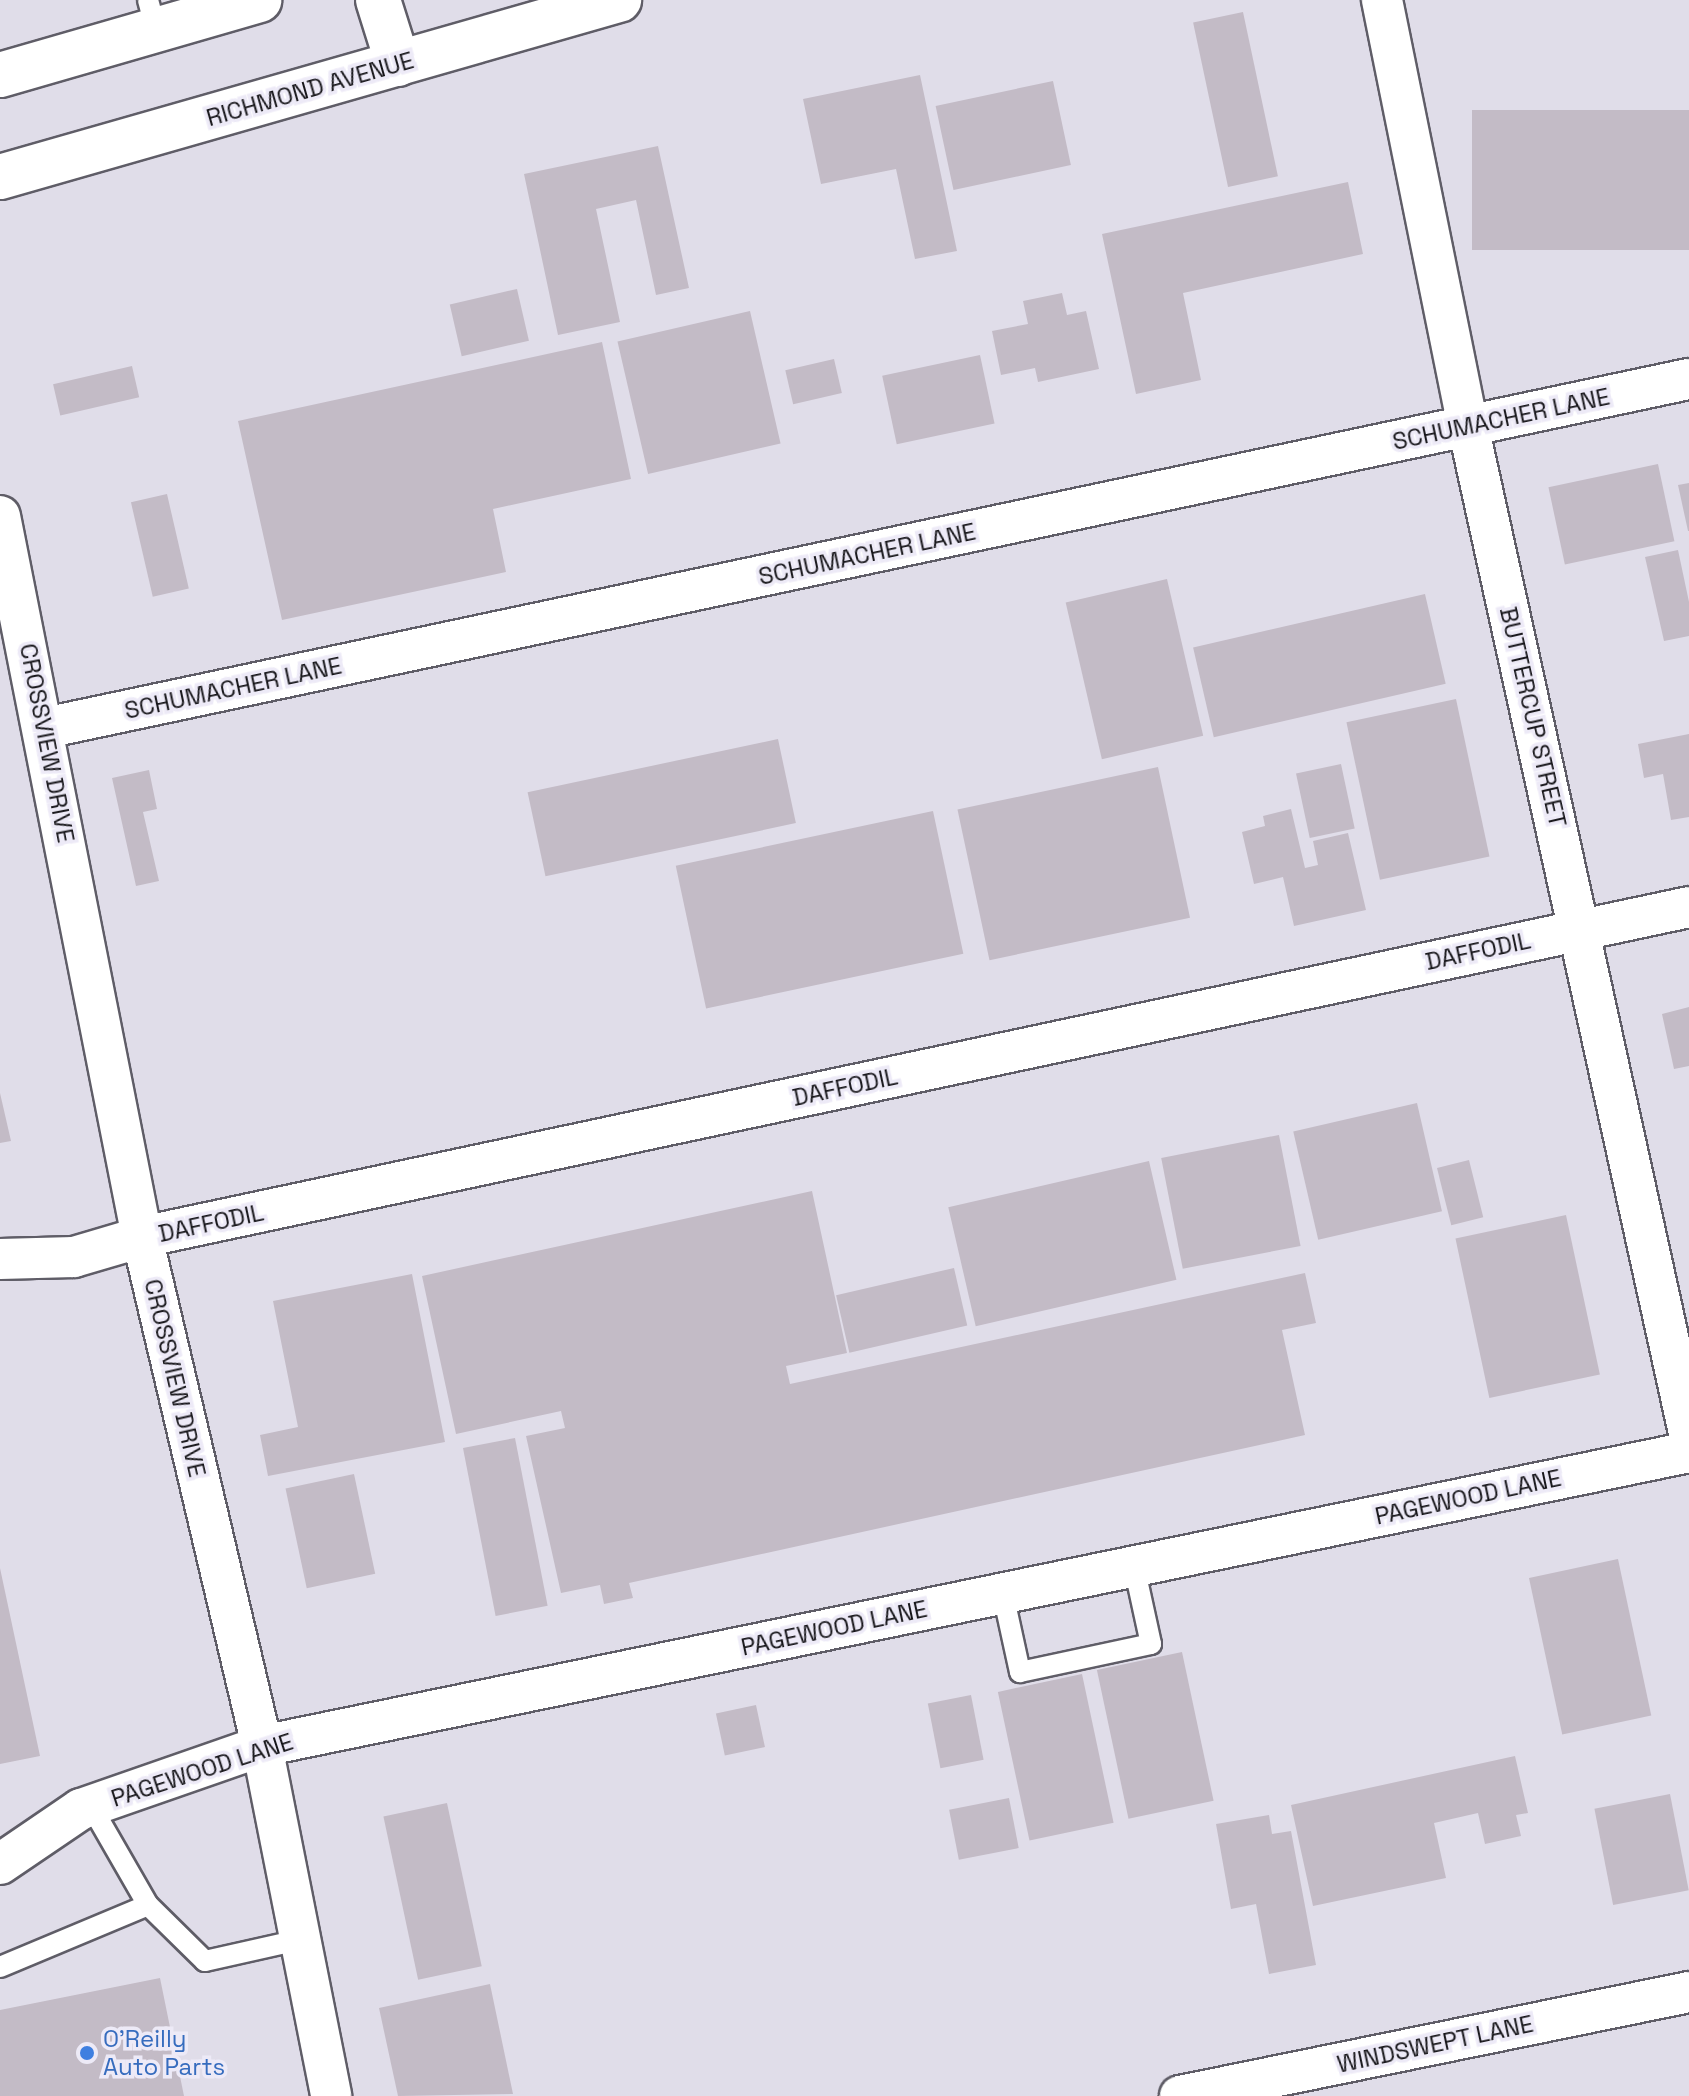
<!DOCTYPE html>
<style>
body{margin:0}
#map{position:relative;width:1689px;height:2096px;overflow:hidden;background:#e0dde9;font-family:"Space Grotesk",sans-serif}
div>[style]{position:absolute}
.building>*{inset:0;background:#c3bbc6;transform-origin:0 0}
.roads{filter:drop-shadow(2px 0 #5f5d67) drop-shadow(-2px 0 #5f5d67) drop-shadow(0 2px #5f5d67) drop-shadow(0 -2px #5f5d67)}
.service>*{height:20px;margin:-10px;padding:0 10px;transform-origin:10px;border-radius:10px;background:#fff}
.minor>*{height:40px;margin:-20px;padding:0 20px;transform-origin:20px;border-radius:20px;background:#fff}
.secondary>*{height:44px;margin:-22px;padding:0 22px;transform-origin:22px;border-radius:22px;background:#fff}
.dots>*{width:22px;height:22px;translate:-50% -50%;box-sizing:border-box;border:4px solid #edeaf7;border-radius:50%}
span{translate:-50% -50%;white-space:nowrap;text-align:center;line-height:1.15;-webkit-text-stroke:7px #edeaf7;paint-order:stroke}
.street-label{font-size:24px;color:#151418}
.shop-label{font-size:24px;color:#366cbe}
.left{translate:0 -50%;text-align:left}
</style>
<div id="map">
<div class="building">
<i style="left:1243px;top:12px;width:168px;height:51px;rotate:78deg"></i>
<i style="clip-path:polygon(920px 75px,957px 251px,915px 259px,896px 169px,821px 184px,803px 99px)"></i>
<i style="left:1053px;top:81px;width:86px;height:120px;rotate:78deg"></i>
<i style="left:1689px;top:110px;width:140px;height:217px;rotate:90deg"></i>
<i style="clip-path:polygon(658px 146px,689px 288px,656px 295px,636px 200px,596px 209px,620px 322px,558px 335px,524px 174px)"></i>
<i style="clip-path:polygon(1348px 182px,1363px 254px,1183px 293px,1201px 380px,1136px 394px,1102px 234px)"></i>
<i style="left:517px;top:289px;width:53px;height:69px;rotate:77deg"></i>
<i style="clip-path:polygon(1062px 293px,1067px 315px,1086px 311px,1099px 369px,1038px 382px,1035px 368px,1001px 375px,992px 331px,1028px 324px,1023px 301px)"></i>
<i style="left:750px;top:311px;width:136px;height:136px;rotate:77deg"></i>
<i style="clip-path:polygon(602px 342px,631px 479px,493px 509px,506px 572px,282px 620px,238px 421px)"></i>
<i style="left:980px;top:355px;width:70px;height:100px;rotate:78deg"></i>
<i style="left:834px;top:359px;width:35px;height:50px;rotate:77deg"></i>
<i style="left:132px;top:366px;width:32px;height:81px;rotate:77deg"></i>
<i style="left:1658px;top:464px;width:79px;height:112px;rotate:78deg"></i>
<i style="clip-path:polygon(1689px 483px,1689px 531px,1688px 531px,1678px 485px)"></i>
<i style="left:167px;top:494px;width:97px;height:37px;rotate:77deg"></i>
<i style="clip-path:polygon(1678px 550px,1689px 602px,1689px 636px,1664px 641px,1645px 557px)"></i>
<i style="left:1167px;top:579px;width:161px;height:104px;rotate:77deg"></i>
<i style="left:1425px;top:594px;width:92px;height:238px;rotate:77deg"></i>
<i style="left:1456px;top:699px;width:161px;height:112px;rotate:78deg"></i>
<i style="clip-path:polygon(1689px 734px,1689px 817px,1671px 820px,1663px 774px,1644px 778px,1638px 744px)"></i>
<i style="left:778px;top:739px;width:86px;height:256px;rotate:78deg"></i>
<i style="left:1341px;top:764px;width:66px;height:46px;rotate:78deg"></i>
<i style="left:1158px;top:767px;width:154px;height:205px;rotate:78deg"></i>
<i style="clip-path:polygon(149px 770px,157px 809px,143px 812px,159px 881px,136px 886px,112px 778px)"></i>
<i style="clip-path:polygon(1291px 809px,1305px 868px,1318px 865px,1313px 841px,1348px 833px,1366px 910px,1294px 926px,1283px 877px,1254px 884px,1242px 832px,1265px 826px,1263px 816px)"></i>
<i style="left:933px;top:811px;width:146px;height:263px;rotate:78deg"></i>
<i style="clip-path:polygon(1689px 1007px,1689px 1066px,1674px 1069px,1662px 1014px)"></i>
<i style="clip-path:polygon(0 1093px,11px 1141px,0 1143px)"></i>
<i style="left:1417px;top:1103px;width:111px;height:127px;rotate:77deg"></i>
<i style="left:1279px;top:1135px;width:113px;height:120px;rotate:79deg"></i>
<i style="left:1469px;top:1160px;width:59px;height:33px;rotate:76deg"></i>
<i style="left:1149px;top:1161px;width:122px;height:206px;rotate:77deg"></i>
<i style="clip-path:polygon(812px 1191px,847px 1353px,786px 1366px,790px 1384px,1305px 1273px,1316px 1323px,1282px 1330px,1305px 1435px,629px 1583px,633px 1598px,604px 1604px,600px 1585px,561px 1593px,526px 1436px,565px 1428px,561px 1411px,456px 1434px,422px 1276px)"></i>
<i style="left:1566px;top:1215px;width:163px;height:113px;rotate:78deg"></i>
<i style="left:954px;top:1268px;width:59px;height:121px;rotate:77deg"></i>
<i style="clip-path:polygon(412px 1274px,445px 1442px,268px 1476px,260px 1435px,298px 1427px,273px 1301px)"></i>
<i style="left:515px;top:1438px;width:171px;height:53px;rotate:79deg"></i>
<i style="left:354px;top:1474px;width:102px;height:70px;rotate:78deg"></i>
<i style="left:1618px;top:1559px;width:160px;height:91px;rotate:78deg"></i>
<i style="clip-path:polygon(0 1568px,40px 1756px,0 1764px)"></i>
<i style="left:1182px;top:1652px;width:152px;height:87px;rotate:78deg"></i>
<i style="left:1082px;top:1674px;width:152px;height:86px;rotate:78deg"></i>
<i style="left:971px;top:1695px;width:66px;height:44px;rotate:79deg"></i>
<i style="left:756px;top:1705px;width:43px;height:41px;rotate:78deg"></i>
<i style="clip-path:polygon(1515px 1756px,1528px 1813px,1516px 1815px,1521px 1836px,1485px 1844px,1478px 1813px,1434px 1823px,1446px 1878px,1313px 1906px,1291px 1805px)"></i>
<i style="left:1670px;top:1794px;width:98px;height:77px;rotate:79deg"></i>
<i style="left:1009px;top:1798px;width:51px;height:61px;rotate:79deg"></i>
<i style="left:447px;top:1803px;width:167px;height:65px;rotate:78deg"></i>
<i style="clip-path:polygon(1269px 1815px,1272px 1834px,1291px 1831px,1316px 1965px,1269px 1974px,1256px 1904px,1231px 1909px,1216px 1824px)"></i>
<i style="clip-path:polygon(160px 1978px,184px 2096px,0 2096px,0 2010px)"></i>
<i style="clip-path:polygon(490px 1984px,513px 2094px,398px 2096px,379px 2008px)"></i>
</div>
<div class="roads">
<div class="service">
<i style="left:148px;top:0;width:31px;rotate:75deg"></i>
<i style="left:1003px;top:1594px;width:80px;rotate:77.7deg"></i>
<i style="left:1020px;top:1672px;width:134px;rotate:-12.1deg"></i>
<i style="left:1151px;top:1644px;width:80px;rotate:-102.3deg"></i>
<i style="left:91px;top:1806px;width:114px;rotate:60.1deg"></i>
<i style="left:148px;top:1905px;width:80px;rotate:44.5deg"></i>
<i style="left:205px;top:1961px;width:96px;rotate:-12.6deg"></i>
<i style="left:0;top:1967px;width:160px;rotate:-22.7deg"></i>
</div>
<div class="minor">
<i style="left:1382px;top:0;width:435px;rotate:78.6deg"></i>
<i style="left:1468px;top:426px;width:1031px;rotate:77.62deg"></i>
<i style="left:0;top:516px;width:735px;rotate:78.86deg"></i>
<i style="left:142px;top:1237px;width:523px;rotate:76.73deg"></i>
<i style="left:262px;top:1746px;width:357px;rotate:78.8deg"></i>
<i style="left:45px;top:728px;width:1681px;rotate:-11.99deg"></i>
<i style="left:0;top:1259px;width:74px;rotate:-1.5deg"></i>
<i style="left:74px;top:1257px;width:71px;rotate:-16.4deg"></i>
<i style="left:142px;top:1237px;width:1582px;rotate:-12.04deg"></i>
<i style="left:0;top:1864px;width:98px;rotate:-34.2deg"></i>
<i style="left:81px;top:1809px;width:192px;rotate:-19.2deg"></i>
<i style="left:262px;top:1746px;width:1457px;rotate:-11.64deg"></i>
<i style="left:1180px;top:2096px;width:520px;rotate:-11.55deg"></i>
</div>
<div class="secondary">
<i style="left:378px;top:0;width:67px;rotate:72.6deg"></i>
<i style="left:0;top:75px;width:270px;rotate:-16.1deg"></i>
<i style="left:0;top:177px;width:644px;rotate:-15.96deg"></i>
</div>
</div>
<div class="dots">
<i style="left:87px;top:2053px;background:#3f7fe0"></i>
</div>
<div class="street-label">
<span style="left:310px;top:89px;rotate:-16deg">RICHMOND AVENUE</span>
<span style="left:1501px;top:419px;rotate:-12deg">SCHUMACHER LANE</span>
<span style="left:867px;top:554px;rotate:-12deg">SCHUMACHER LANE</span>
<span style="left:233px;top:688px;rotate:-12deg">SCHUMACHER LANE</span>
<span style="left:1533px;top:717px;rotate:77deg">BUTTERCUP STREET</span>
<span style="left:47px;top:743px;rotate:79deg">CROSSVIEW DRIVE</span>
<span style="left:1478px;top:951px;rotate:-12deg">DAFFODIL</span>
<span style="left:845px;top:1087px;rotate:-12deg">DAFFODIL</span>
<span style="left:211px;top:1223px;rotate:-12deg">DAFFODIL</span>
<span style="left:175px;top:1378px;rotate:77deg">CROSSVIEW DRIVE</span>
<span style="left:1468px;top:1497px;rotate:-12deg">PAGEWOOD LANE</span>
<span style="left:834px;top:1628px;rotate:-12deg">PAGEWOOD LANE</span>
<span style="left:202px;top:1770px;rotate:-18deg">PAGEWOOD LANE</span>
<span style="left:1435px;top:2044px;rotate:-12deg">WINDSWEPT LANE</span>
</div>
<div class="shop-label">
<span class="left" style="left:103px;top:2053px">O'Reilly<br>Auto Parts</span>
</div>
</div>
